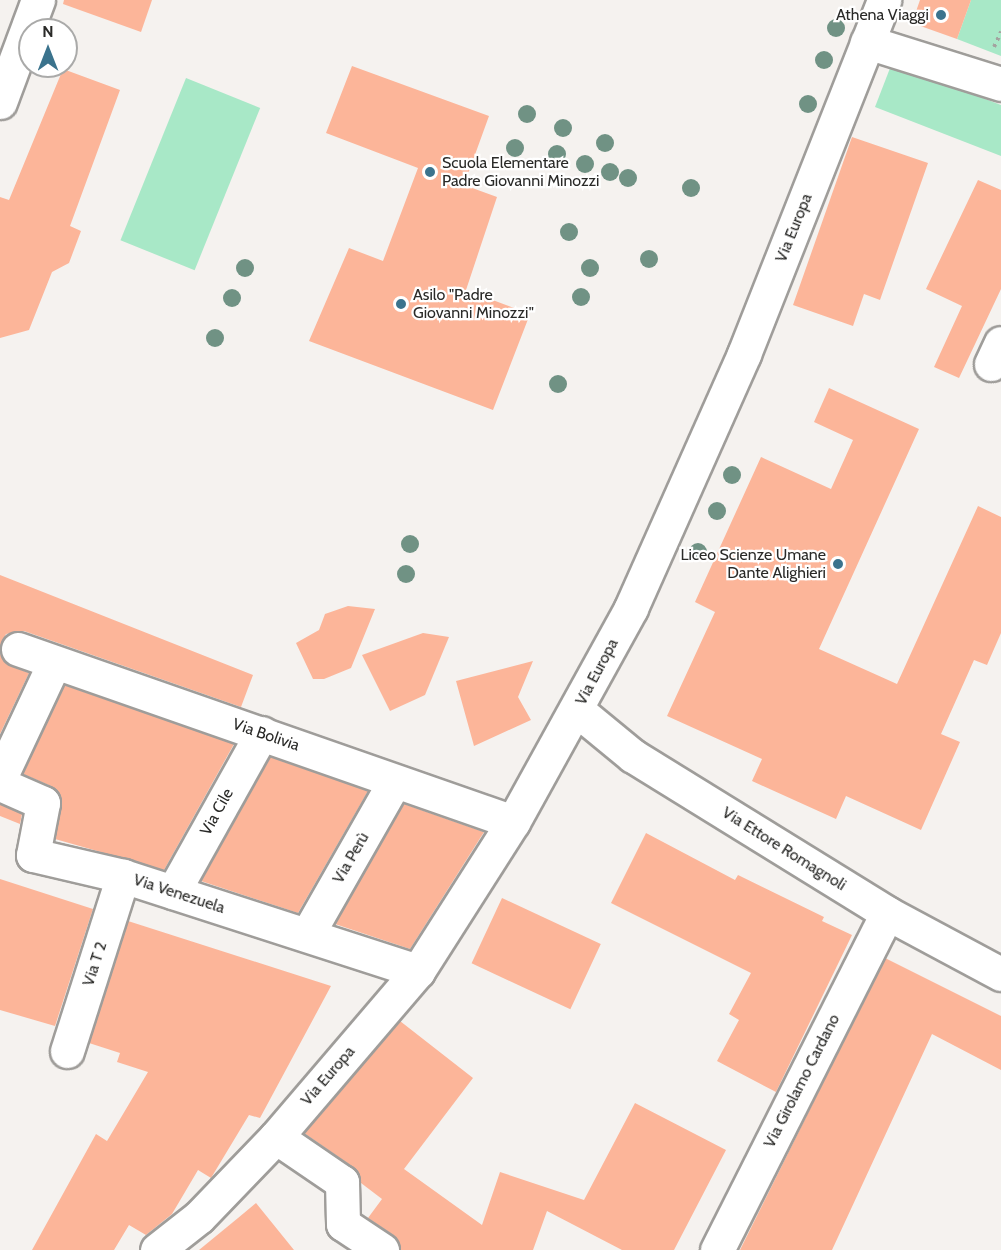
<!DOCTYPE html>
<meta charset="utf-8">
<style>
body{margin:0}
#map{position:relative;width:1001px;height:1250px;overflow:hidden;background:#f5f2ef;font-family:Cabin,sans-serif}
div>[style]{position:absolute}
.green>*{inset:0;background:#a8e8c7;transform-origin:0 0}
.building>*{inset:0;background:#fcb599;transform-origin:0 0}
.path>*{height:4px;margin-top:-2px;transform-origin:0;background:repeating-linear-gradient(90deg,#a3a29f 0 3px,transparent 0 7.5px)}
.roads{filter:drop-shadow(2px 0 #9f9d9a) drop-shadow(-2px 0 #9f9d9a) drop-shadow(0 2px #9f9d9a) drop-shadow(0 -2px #9f9d9a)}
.street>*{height:33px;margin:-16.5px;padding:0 16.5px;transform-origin:16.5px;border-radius:16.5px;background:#fff}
.trees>*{width:18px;height:18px;margin:-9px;border-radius:50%;background:#709284}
.dots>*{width:16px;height:16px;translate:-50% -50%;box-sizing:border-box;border:3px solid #fff;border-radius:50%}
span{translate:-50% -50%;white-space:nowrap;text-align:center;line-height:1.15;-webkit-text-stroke:4.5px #fff;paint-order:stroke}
.poi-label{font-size:16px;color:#2a2a28}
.right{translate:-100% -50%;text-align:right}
.left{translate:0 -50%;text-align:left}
.street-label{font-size:16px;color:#2a2a28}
.north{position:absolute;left:18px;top:18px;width:60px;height:60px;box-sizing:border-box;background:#fff;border:2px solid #aaaaa9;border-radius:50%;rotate:0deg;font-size:16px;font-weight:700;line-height:24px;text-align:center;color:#2a2a28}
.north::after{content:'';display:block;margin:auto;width:21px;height:27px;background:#3b738d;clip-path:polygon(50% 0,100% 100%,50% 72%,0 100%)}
</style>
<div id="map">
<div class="green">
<i style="clip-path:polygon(971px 0,1001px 0,1001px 56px,957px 39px)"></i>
<i style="clip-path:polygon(892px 63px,1001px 105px,1001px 156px,875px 107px)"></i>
<i style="left:186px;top:78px;width:80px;height:175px;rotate:22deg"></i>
</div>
<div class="building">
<i style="clip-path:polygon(64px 0,152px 0,141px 32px,63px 4px)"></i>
<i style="clip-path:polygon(920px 0,971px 0,957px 39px,912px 23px)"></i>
<i style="clip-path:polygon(352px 66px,489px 116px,464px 185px,497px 197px,466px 290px,530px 314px,493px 410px,309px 341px,349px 248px,383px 261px,418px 168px,326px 133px)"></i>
<i style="clip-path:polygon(63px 69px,120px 90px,70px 226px,81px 231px,69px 263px,52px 272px,29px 330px,0 338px,0 197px,9px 200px)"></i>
<i style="clip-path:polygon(852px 137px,928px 163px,880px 300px,864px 294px,853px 326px,793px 305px)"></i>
<i style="clip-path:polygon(978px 180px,1001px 190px,1001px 289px,959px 378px,934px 367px,962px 306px,926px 289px)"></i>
<i style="clip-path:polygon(829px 388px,919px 429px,819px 649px,897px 684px,978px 506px,1001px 517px,1001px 633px,987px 665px,974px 660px,941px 734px,960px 742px,921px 830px,846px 796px,836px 819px,752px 781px,762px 759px,667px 716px,715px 612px,695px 602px,761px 457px,831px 489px,853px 440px,814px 422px)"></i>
<i style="clip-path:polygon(0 575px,253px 675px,241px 707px,24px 631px,6px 634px,0 646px)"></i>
<i style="clip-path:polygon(348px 606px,375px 609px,351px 668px,324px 679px,313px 679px,296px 643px,319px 630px,325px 614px)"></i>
<i style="clip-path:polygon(423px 633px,449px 637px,425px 695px,390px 711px,362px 655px)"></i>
<i style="clip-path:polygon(0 654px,11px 666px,29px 673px,0 734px)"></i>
<i style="clip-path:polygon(533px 661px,518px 697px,531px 720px,474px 746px,456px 681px)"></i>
<i style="clip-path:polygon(64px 685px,234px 744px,164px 870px,55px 839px,61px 798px,51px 786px,23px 774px)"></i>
<i style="clip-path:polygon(270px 757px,368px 791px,298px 913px,201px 881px)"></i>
<i style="clip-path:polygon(0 804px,22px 814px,20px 824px,0 816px)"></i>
<i style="clip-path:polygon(404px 804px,484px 832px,410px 949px,335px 924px)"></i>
<i style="clip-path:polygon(646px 833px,735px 880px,738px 875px,824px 917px,822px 921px,852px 935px,776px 1092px,717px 1061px,739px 1020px,729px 1014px,751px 973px,611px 903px)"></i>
<i style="clip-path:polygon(0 879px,93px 909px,55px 1026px,0 1010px)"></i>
<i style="left:502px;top:898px;width:109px;height:72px;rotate:25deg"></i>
<i style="clip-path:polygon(128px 921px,331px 986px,260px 1118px,249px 1115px,211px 1178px,198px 1170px,172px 1214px,146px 1235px,129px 1225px,114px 1250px,32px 1250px,96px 1134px,107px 1141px,148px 1072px,117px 1062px,120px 1053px,89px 1043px)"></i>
<i style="clip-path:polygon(885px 958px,1001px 1016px,1001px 1070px,932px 1034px,832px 1250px,740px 1250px)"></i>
<i style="clip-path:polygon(400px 1021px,473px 1078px,404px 1169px,482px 1225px,500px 1172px,584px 1200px,635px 1103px,726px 1150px,674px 1250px,622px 1250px,547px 1211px,533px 1250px,401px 1250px,393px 1235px,368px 1218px,382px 1199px,361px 1183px,353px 1167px,304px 1133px)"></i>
<i style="clip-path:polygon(256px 1203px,294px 1250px,199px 1250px,238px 1218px)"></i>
</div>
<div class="path">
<i style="left:994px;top:47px;width:17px;rotate:-65deg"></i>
</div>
<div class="roads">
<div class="street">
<i style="left:867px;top:42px;width:140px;rotate:17.4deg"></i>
<i style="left:0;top:102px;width:109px;rotate:-69.6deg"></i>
<i style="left:991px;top:364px;width:23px;rotate:-65deg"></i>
<i style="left:18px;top:649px;width:524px;rotate:19.26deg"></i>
<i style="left:577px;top:710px;width:72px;rotate:39.4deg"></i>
<i style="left:633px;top:756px;width:299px;rotate:31.7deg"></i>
<i style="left:887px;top:913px;width:129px;rotate:28.2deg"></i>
<i style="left:0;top:778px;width:127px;rotate:-64.8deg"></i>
<i style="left:0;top:784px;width:47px;rotate:23.8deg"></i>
<i style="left:43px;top:803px;width:53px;rotate:100.9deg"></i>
<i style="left:33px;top:855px;width:92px;rotate:13.1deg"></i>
<i style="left:123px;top:876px;width:310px;rotate:17.9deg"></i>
<i style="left:173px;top:892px;width:182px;rotate:-60.8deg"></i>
<i style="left:307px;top:935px;width:177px;rotate:-60.3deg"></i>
<i style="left:67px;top:1051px;width:184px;rotate:-72.3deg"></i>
<i style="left:276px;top:1137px;width:80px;rotate:34.3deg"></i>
<i style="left:342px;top:1182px;width:42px;rotate:88.6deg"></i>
<i style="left:343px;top:1224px;width:47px;rotate:33.7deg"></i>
<i style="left:157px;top:1250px;width:53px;rotate:-38.2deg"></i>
<i style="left:199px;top:1217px;width:111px;rotate:-46.1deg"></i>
<i style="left:276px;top:1137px;width:218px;rotate:-49.5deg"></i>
<i style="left:418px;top:971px;width:177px;rotate:-57.5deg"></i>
<i style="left:513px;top:822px;width:244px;rotate:-61.1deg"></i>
<i style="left:631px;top:608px;width:278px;rotate:-66deg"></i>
<i style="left:744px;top:354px;width:381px;rotate:-68.4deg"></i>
<i style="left:717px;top:1250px;width:377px;rotate:-63.2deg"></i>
</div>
</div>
<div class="trees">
<i style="left:836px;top:28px"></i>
<i style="left:824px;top:60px"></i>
<i style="left:808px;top:104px"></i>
<i style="left:527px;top:114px"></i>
<i style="left:563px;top:128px"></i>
<i style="left:605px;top:143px"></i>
<i style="left:515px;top:148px"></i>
<i style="left:557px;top:154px"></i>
<i style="left:585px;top:164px"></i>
<i style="left:610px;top:172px"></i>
<i style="left:628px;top:178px"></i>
<i style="left:691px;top:188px"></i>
<i style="left:569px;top:232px"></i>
<i style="left:649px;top:259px"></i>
<i style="left:245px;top:268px"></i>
<i style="left:590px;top:268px"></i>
<i style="left:581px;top:297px"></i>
<i style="left:232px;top:298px"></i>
<i style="left:215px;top:338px"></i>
<i style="left:558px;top:384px"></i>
<i style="left:732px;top:475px"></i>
<i style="left:717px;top:511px"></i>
<i style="left:410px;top:544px"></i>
<i style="left:698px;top:552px"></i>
<i style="left:406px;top:574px"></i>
</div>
<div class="dots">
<i style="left:941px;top:15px;background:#3b738d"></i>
<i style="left:430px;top:172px;background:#3b738d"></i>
<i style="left:401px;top:304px;background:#3b738d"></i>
<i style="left:838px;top:564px;background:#3b738d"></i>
</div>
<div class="poi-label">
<span class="right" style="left:929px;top:15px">Athena Viaggi</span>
<span class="left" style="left:442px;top:172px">Scuola Elementare<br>Padre Giovanni Minozzi</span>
<span class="left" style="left:413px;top:304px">Asilo "Padre<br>Giovanni Minozzi"</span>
<span class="right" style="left:826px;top:564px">Liceo Scienze Umane<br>Dante Alighieri</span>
</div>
<div class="street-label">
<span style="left:794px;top:228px;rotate:-68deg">Via Europa</span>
<span style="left:597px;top:672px;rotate:-62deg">Via Europa</span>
<span style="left:266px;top:735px;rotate:19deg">Via Bolivia</span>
<span style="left:217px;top:812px;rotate:-61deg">Via Cile</span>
<span style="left:784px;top:849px;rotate:32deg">Via Ettore Romagnoli</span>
<span style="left:351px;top:858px;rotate:-60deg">Via Perù</span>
<span style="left:179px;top:894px;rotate:18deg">Via Venezuela</span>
<span style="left:95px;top:964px;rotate:-72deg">Via T 2</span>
<span style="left:328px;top:1076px;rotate:-49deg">Via Europa</span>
<span style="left:802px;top:1081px;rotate:-63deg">Via Girolamo Cardano</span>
</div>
<div class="north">N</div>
</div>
